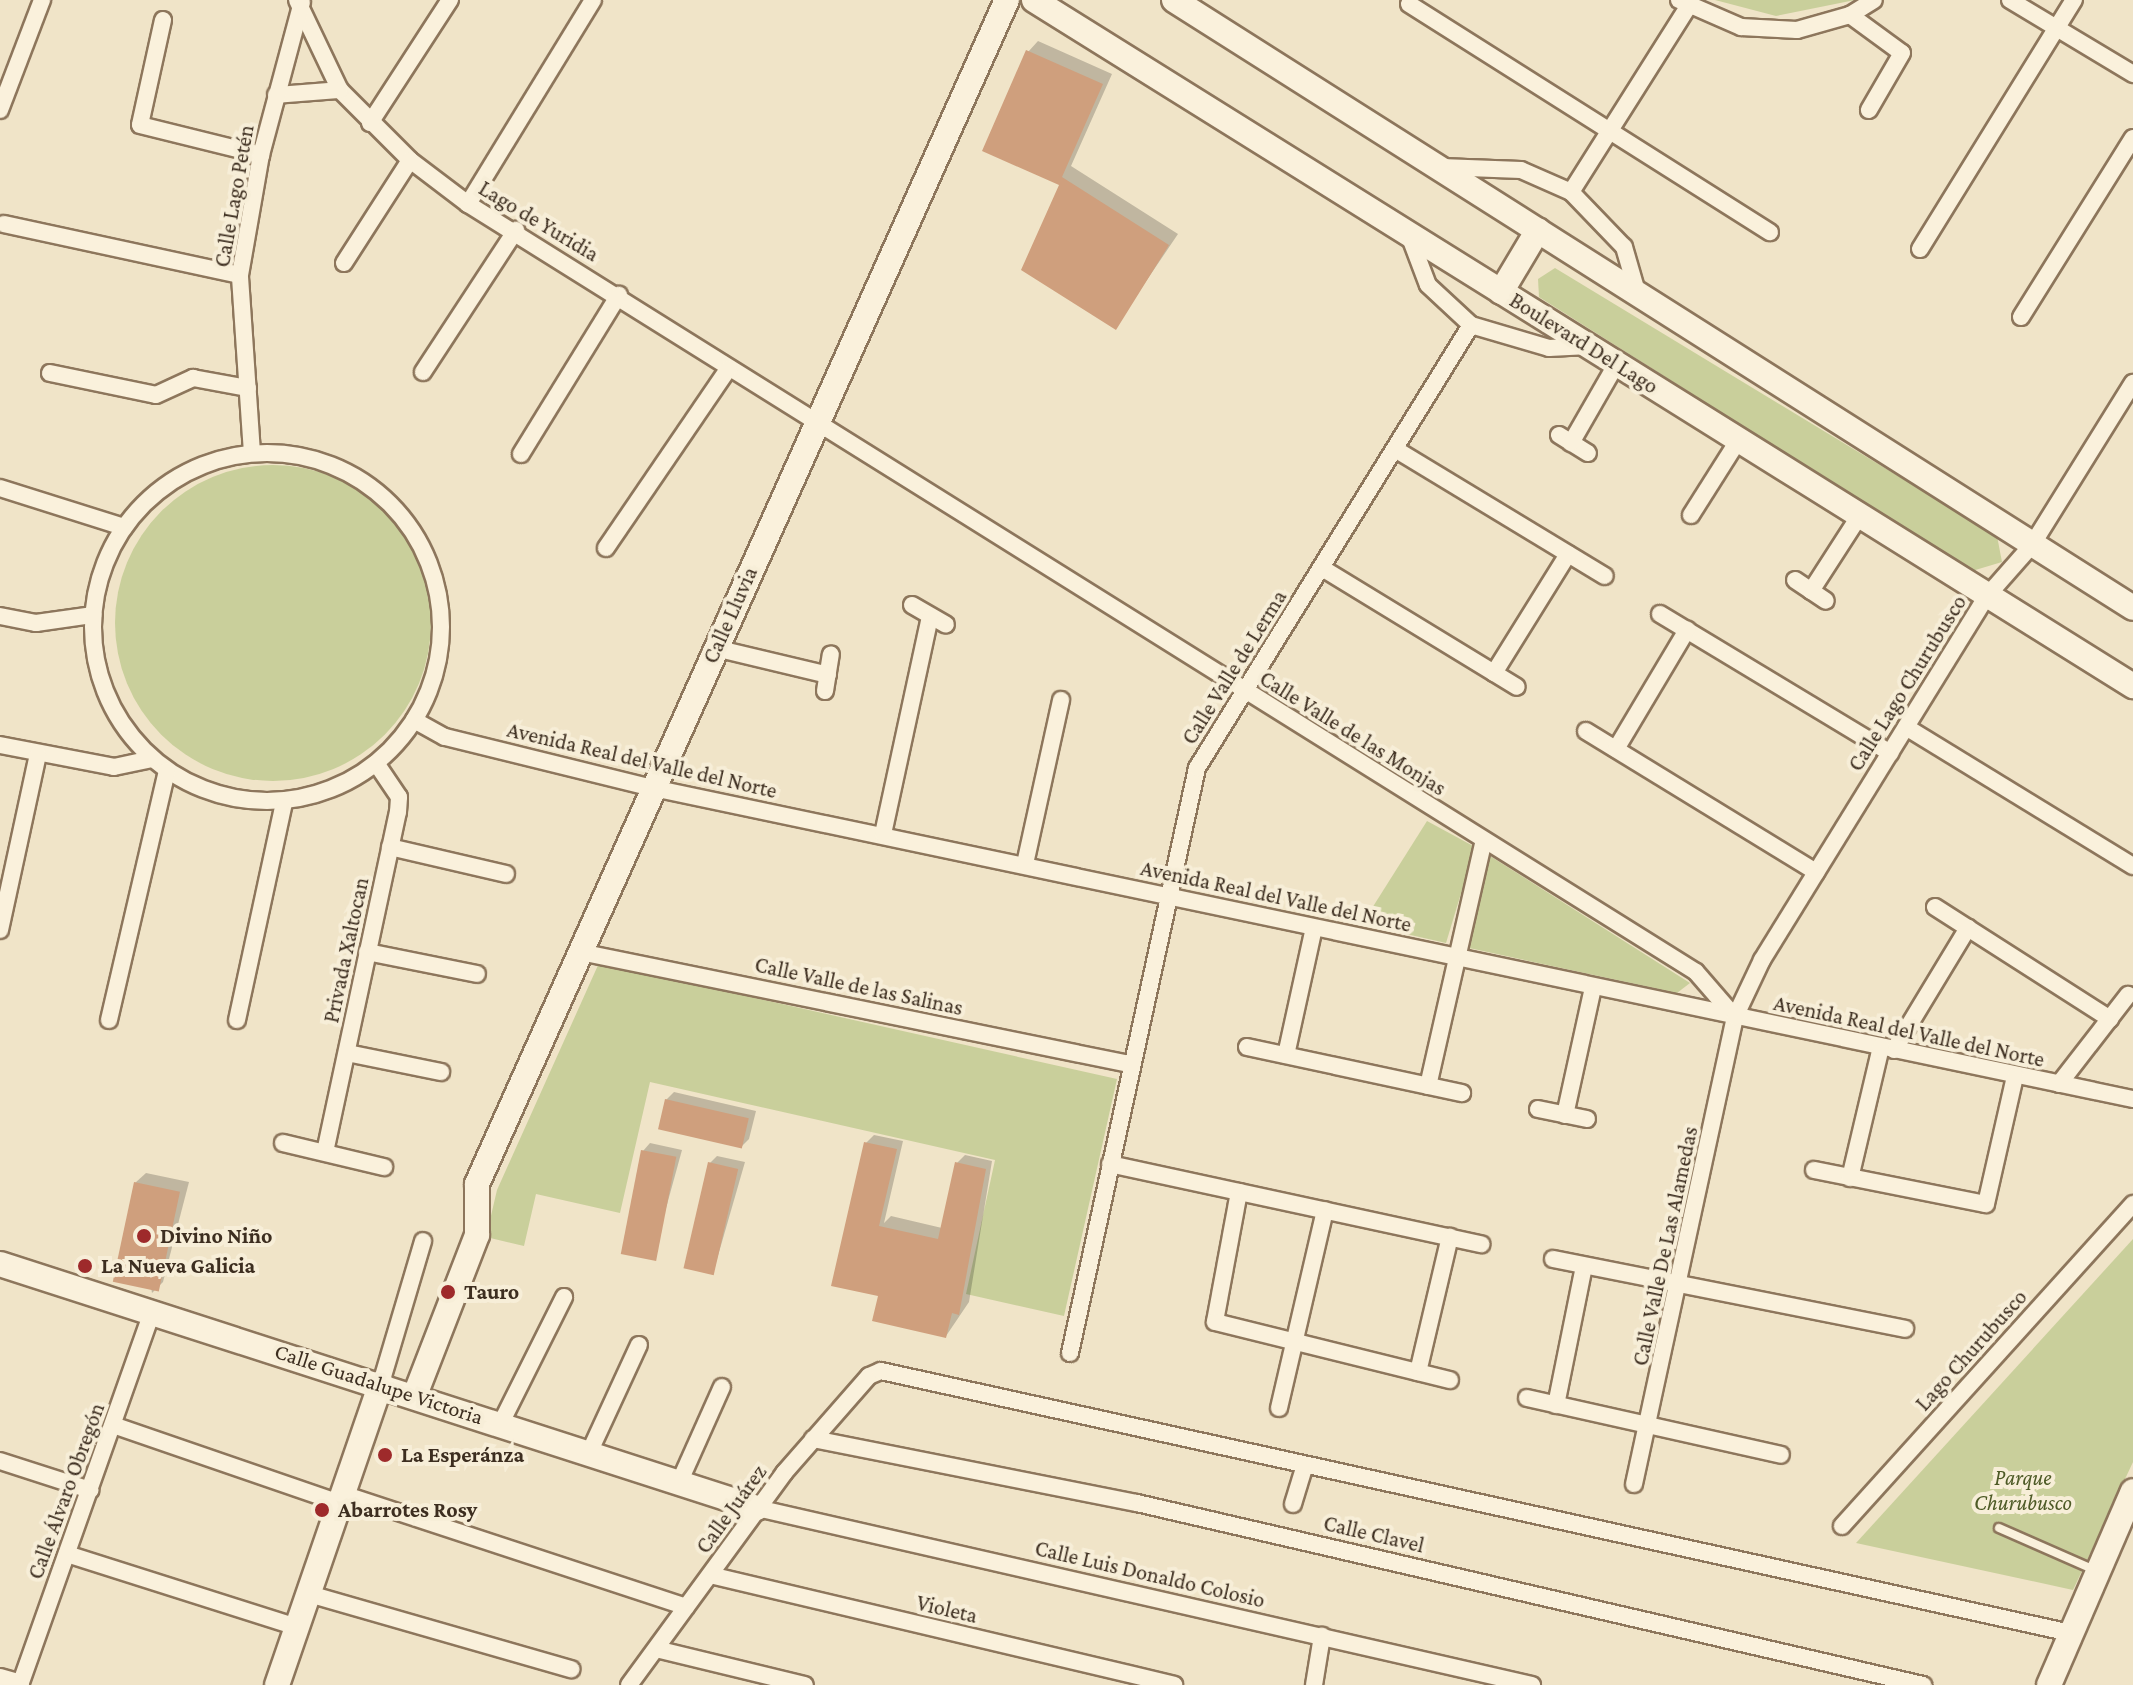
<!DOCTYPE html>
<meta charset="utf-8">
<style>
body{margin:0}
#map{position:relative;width:2133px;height:1685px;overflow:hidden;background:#f0e4c8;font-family:"Crimson Pro",serif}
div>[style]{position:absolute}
.green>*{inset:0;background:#c9cf9b}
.round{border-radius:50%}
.shadow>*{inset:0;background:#0003}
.building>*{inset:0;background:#cf9f7d;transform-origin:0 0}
.roads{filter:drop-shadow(2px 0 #8d765c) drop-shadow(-2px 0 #8d765c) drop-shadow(0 2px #8d765c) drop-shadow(0 -2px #8d765c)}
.lane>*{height:8px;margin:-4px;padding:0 4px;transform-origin:4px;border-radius:4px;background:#faf1dc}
.street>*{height:16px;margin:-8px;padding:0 8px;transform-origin:8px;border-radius:8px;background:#faf1dc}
.street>.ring{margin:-8px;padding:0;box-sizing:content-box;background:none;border:16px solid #faf1dc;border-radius:50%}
.secondary>*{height:24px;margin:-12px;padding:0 12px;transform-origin:12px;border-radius:12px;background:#faf1dc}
.dots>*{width:22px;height:22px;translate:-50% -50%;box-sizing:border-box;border:4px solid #f7eed8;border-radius:50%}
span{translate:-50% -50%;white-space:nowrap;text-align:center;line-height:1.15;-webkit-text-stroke:8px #f7eed8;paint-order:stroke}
.street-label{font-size:22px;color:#3d2e20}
.poi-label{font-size:22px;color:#3d2e20;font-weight:700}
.left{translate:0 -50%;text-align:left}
.park-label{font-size:22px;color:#4d5a26;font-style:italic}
</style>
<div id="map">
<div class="green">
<i style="clip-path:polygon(1715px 0,1855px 0,1776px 16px)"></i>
<i style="clip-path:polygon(1555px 268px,1997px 536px,2002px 562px,1972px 571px,1539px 297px,1538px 279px)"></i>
<i class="round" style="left:115px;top:465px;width:316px;height:316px"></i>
<i style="clip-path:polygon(1427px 821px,1475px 847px,1446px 943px,1362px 924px)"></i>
<i style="clip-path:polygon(1490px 856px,1690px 983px,1677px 993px,1469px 948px)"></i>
<i style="clip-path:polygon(599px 963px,1117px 1079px,1064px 1316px,966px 1294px,995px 1160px,650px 1082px,620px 1213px,536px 1194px,524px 1246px,486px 1237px,497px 1190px)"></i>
<i style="clip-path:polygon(2133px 1239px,2133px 1462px,2073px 1590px,1856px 1543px)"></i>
</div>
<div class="shadow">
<i style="clip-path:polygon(1038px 41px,1112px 74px,1071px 166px,1178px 234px,1115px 327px,1061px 184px,1028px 52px)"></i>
<i style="clip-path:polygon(674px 1092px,756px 1111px,749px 1139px,742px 1146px,666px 1100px)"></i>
<i style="clip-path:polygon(874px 1135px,903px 1141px,884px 1223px,891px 1216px,942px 1228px,957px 1163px,965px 1155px,992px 1161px,969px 1302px,946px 1336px,880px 1295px,866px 1143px)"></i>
<i style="clip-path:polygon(650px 1143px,682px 1150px,652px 1259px,643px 1151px)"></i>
<i style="clip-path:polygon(717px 1156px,745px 1162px,713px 1273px,710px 1163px)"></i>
<i style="clip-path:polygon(146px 1173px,189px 1182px,163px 1282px,152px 1293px,135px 1183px)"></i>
</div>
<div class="building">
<i style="clip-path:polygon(1026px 50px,1103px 84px,1062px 177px,1169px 245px,1116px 330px,1021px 270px,1059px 185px,982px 151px)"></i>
<i style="left:665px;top:1099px;width:86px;height:31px;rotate:13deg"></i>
<i style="clip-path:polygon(864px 1142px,897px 1149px,879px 1226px,938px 1239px,955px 1162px,986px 1169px,959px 1315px,952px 1313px,946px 1338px,872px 1321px,878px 1296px,831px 1286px)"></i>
<i style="left:641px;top:1150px;width:36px;height:106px;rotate:11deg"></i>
<i style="left:708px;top:1162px;width:31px;height:109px;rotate:13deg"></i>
<i style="left:134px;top:1182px;width:47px;height:102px;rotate:12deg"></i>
</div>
<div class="roads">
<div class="lane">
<i style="left:1999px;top:1528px;width:107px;rotate:23.7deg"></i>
</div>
<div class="street">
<i style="left:297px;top:0;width:100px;rotate:64.5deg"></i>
<i style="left:340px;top:90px;width:99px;rotate:45deg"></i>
<i style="left:410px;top:160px;width:73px;rotate:37.2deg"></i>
<i style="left:468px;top:204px;width:1448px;rotate:32.02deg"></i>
<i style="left:1696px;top:972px;width:60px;rotate:49.1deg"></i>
<i style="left:1679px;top:0;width:68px;rotate:23.5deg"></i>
<i style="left:1741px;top:27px;width:56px;rotate:3.1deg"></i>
<i style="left:1797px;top:30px;width:55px;rotate:-15.8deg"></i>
<i style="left:1850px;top:15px;width:28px;rotate:-32deg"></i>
<i style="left:2010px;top:0;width:144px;rotate:31deg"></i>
<i style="left:1409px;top:4px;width:427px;rotate:32.3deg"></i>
<i style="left:1850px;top:15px;width:64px;rotate:36.2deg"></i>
<i style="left:1902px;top:53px;width:66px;rotate:120.1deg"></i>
<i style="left:163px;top:20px;width:107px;rotate:102.4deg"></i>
<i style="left:140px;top:125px;width:125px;rotate:13.9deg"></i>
<i style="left:276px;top:95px;width:64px;rotate:-4.5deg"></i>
<i style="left:0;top:110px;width:118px;rotate:-69.1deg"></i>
<i style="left:370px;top:123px;width:147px;rotate:-57deg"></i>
<i style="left:1441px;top:167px;width:80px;rotate:2.1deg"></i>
<i style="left:1521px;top:170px;width:55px;rotate:23.7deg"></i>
<i style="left:1571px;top:192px;width:76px;rotate:46.1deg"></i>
<i style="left:1624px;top:247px;width:47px;rotate:73.9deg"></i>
<i style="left:1571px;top:192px;width:219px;rotate:-57.7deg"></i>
<i style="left:468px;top:204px;width:239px;rotate:-58.5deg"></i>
<i style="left:4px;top:224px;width:241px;rotate:12.2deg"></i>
<i style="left:1409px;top:235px;width:53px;rotate:69.2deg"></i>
<i style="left:1428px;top:285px;width:59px;rotate:42.9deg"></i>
<i style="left:1471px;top:325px;width:81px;rotate:16.4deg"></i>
<i style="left:1549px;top:348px;width:40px;rotate:-2.9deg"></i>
<i style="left:1920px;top:249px;width:293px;rotate:-58.3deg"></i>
<i style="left:344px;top:263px;width:122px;rotate:-57.3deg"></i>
<i style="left:2021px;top:317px;width:211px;rotate:-58deg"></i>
<i style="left:423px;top:372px;width:170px;rotate:-56.8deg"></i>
<i style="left:50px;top:373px;width:108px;rotate:11.7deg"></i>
<i style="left:156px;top:395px;width:41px;rotate:-24.7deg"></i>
<i style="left:193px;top:378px;width:56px;rotate:10.3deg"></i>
<i style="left:1559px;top:435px;width:34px;rotate:32deg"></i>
<i style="left:1571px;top:443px;width:92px;rotate:-60.1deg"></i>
<i style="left:1395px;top:449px;width:245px;rotate:31.2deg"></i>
<i class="ring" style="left:93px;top:453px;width:332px;height:332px"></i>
<i style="left:252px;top:453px;width:178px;rotate:-93.9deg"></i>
<i style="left:240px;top:275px;width:122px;rotate:-80.1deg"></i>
<i style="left:261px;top:155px;width:158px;rotate:-75deg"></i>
<i style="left:521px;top:454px;width:187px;rotate:-58.4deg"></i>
<i style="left:0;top:488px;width:130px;rotate:17.5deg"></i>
<i style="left:1691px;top:515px;width:90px;rotate:-57.7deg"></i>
<i style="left:606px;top:548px;width:217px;rotate:-55.7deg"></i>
<i style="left:1322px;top:568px;width:228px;rotate:31.4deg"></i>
<i style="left:1795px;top:580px;width:37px;rotate:34deg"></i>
<i style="left:1811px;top:591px;width:90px;rotate:-57.2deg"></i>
<i style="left:912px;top:605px;width:39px;rotate:30deg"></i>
<i style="left:1660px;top:614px;width:269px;rotate:31.1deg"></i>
<i style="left:0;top:616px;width:37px;rotate:11deg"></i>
<i style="left:36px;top:623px;width:58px;rotate:-8deg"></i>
<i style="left:715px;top:648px;width:116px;rotate:13.4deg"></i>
<i style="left:1494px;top:673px;width:140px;rotate:-58.1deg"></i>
<i style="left:825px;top:691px;width:37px;rotate:-81deg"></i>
<i style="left:414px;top:720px;width:35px;rotate:29deg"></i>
<i style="left:445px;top:737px;width:214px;rotate:13.8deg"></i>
<i style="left:653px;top:788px;width:1512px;rotate:11.87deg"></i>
<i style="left:1906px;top:727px;width:266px;rotate:31.5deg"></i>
<i style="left:1586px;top:731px;width:270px;rotate:31.5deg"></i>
<i style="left:0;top:745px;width:116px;rotate:10.9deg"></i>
<i style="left:114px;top:767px;width:38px;rotate:-12deg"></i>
<i style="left:1616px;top:749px;width:139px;rotate:-59.2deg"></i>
<i style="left:883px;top:834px;width:222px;rotate:-77.8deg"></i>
<i style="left:390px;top:847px;width:119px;rotate:13.1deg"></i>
<i style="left:1025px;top:864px;width:168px;rotate:-77.6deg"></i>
<i style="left:1935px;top:907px;width:208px;rotate:32.6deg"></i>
<i style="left:0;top:930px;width:180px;rotate:-77.8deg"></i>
<i style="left:367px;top:952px;width:112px;rotate:11.3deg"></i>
<i style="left:580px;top:952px;width:560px;rotate:11.53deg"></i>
<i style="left:109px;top:1020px;width:256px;rotate:-76.9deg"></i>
<i style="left:237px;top:1020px;width:223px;rotate:-77.8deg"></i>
<i style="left:1247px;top:1047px;width:220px;rotate:12.1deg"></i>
<i style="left:1894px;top:1050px;width:143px;rotate:-58.8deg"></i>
<i style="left:347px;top:1053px;width:96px;rotate:11.4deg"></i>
<i style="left:1286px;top:1055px;width:130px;rotate:-77.6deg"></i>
<i style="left:2059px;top:1084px;width:113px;rotate:-52.2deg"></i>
<i style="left:1428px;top:1086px;width:252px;rotate:-77.2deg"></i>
<i style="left:1538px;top:1109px;width:50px;rotate:11.5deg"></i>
<i style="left:1565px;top:1115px;width:130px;rotate:-77.6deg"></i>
<i style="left:283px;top:1143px;width:104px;rotate:13.4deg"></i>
<i style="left:325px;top:1152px;width:348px;rotate:-77.9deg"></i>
<i style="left:398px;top:812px;width:15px;rotate:-86deg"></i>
<i style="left:399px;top:797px;width:41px;rotate:-124.1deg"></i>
<i style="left:1110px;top:1164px;width:380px;rotate:12.2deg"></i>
<i style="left:1814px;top:1170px;width:175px;rotate:11.2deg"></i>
<i style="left:1986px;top:1204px;width:131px;rotate:-77.2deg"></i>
<i style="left:1850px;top:1178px;width:135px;rotate:-76.7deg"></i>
<i style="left:1239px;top:1192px;width:132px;rotate:100.5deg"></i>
<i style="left:1215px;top:1322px;width:242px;rotate:13.9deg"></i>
<i style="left:1553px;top:1259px;width:359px;rotate:11.2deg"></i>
<i style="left:1070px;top:1353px;width:599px;rotate:-77.75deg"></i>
<i style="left:1197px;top:768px;width:521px;rotate:-58.26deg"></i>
<i style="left:1418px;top:1372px;width:139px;rotate:-76.7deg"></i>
<i style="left:381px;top:1383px;width:148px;rotate:-73.5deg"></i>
<i style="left:1527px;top:1398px;width:260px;rotate:12.6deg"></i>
<i style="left:1556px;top:1405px;width:142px;rotate:-78.6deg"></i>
<i style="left:1279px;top:1408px;width:203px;rotate:-76.9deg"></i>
<i style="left:501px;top:1423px;width:141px;rotate:-63.4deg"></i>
<i style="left:113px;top:1425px;width:239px;rotate:19deg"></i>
<i style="left:813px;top:1439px;width:330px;rotate:11.2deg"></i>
<i style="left:1137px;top:1503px;width:807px;rotate:13.04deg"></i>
<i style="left:589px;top:1453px;width:119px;rotate:-65.2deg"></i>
<i style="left:0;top:1461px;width:95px;rotate:17.9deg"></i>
<i style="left:679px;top:1483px;width:105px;rotate:-65.9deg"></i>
<i style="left:1634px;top:1484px;width:478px;rotate:-77.8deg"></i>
<i style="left:1735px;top:1017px;width:63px;rotate:-64.7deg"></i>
<i style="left:1762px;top:960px;width:428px;rotate:-58.3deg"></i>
<i style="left:1987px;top:596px;width:68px;rotate:-48.6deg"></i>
<i style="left:2032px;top:545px;width:191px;rotate:-58.1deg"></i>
<i style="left:343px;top:1494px;width:361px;rotate:18.2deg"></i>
<i style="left:1293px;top:1504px;width:38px;rotate:-73deg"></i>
<i style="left:757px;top:1508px;width:795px;rotate:12.86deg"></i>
<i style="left:1842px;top:1526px;width:434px;rotate:-47.9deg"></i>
<i style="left:67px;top:1554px;width:241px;rotate:17.6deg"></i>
<i style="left:710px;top:1575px;width:477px;rotate:13.3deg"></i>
<i style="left:309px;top:1594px;width:273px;rotate:16deg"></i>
<i style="left:656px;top:1649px;width:153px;rotate:13.6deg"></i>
<i style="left:0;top:1677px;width:22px;rotate:16deg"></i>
<i style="left:20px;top:1685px;width:396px;rotate:-70.5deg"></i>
<i style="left:629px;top:1685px;width:263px;rotate:-53.8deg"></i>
<i style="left:784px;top:1473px;width:129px;rotate:-48.8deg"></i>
<i style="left:869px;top:1376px;width:13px;rotate:-23deg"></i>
<i style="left:881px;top:1371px;width:1219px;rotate:12.42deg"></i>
<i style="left:1314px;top:1685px;width:50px;rotate:-80.7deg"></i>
</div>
<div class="secondary">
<i style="left:1034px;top:0;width:1296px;rotate:31.97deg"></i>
<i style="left:1174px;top:0;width:1135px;rotate:32.37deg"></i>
<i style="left:1501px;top:292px;width:72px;rotate:-59.2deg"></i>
<i style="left:0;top:1264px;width:795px;rotate:17.87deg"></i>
<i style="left:415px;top:1395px;width:172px;rotate:-68.8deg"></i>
<i style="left:477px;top:1235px;width:51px;rotate:-90deg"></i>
<i style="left:477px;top:1184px;width:1297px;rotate:-65.89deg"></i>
<i style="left:277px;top:1685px;width:319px;rotate:-71deg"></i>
<i style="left:2049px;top:1685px;width:211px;rotate:-66.6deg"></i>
</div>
</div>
<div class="dots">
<i style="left:144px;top:1236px;background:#9e2a2b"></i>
<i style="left:85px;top:1266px;background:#9e2a2b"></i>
<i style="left:448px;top:1292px;background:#9e2a2b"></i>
<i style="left:385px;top:1455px;background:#9e2a2b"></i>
<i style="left:322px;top:1510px;background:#9e2a2b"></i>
</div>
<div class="street-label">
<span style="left:234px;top:196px;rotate:-80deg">Calle Lago Petén</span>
<span style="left:539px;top:221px;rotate:31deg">Lago de Yuridia</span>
<span style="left:1584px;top:343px;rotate:32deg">Boulevard Del Lago</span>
<span style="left:730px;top:615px;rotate:-66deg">Calle Lluvia</span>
<span style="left:1234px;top:667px;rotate:-58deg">Calle Valle de Lerma</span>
<span style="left:1907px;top:683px;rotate:-58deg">Calle Lago Churubusco</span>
<span style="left:1353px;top:733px;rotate:32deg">Calle Valle de las Monjas</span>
<span style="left:642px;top:760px;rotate:13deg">Avenida Real del Valle del Norte</span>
<span style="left:1276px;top:896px;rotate:12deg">Avenida Real del Valle del Norte</span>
<span style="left:346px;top:950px;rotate:-78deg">Privada Xaltocan</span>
<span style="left:859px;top:986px;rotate:12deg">Calle Valle de las Salinas</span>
<span style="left:1909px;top:1031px;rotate:12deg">Avenida Real del Valle del Norte</span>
<span style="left:1665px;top:1246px;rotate:-78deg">Calle Valle De Las Alamedas</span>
<span style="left:1971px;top:1350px;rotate:-48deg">Lago Churubusco</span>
<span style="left:379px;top:1384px;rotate:18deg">Calle Guadalupe Victoria</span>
<span style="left:66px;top:1491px;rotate:-70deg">Calle Álvaro Obregón</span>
<span style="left:731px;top:1509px;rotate:-54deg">Calle Juárez</span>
<span style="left:1374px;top:1534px;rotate:13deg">Calle Clavel</span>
<span style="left:1150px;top:1574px;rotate:13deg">Calle Luis Donaldo Colosio</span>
<span style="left:947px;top:1609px;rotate:13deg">Violeta</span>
</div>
<div class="poi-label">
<span class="left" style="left:160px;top:1236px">Divino Niño</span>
<span class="left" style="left:101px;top:1266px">La Nueva Galicia</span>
<span class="left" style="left:464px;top:1292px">Tauro</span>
<span class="left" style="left:401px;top:1455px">La Esperánza</span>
<span class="left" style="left:338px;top:1510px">Abarrotes Rosy</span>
</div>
<div class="park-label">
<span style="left:2023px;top:1490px">Parque<br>Churubusco</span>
</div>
</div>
